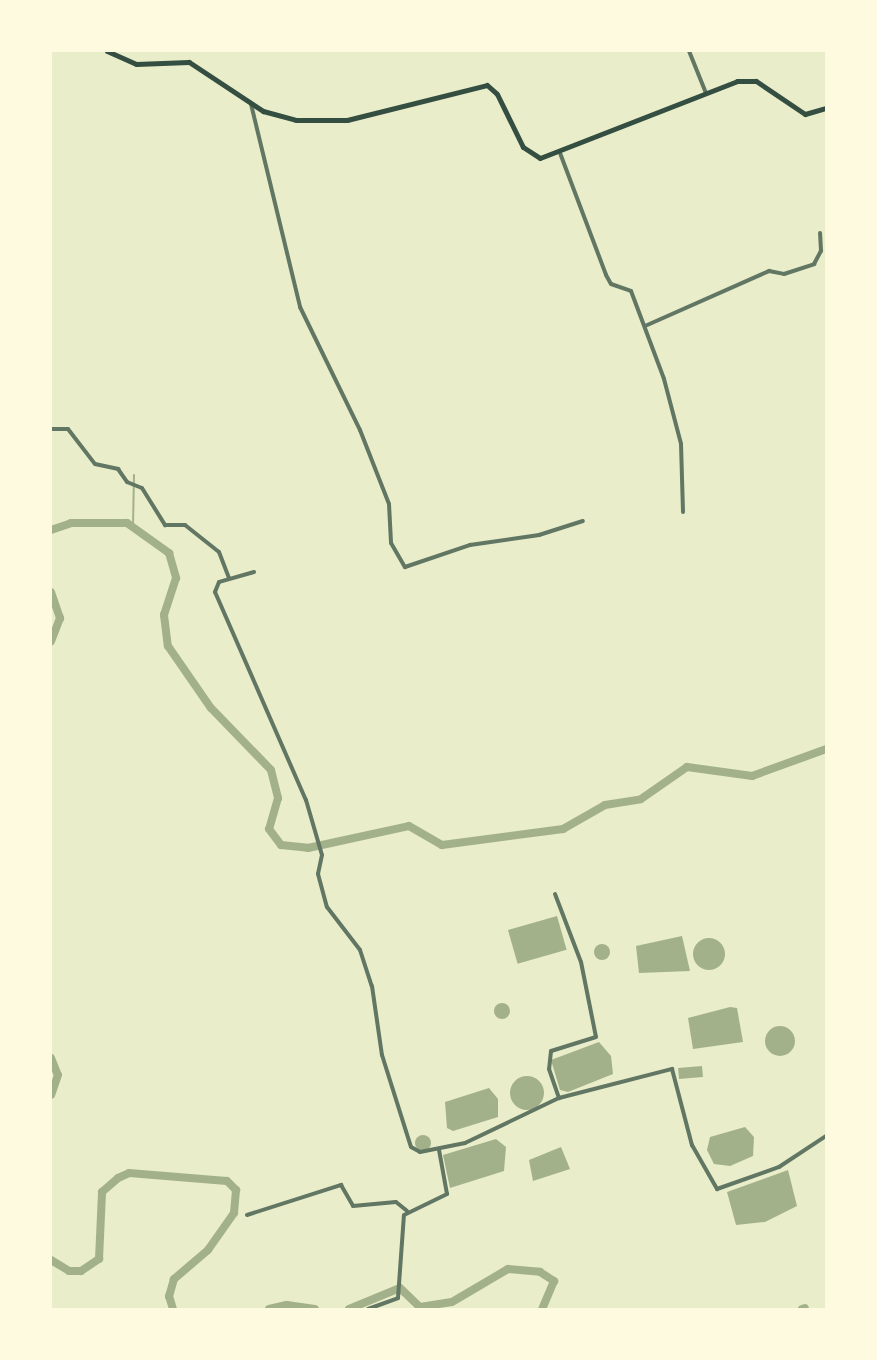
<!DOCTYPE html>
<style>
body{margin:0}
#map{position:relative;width:877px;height:1360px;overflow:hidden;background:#e9edc9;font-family:Mulish,sans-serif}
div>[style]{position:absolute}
.water>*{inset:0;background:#a3b18a;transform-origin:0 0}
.round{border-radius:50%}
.stream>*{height:2px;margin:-1px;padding:0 1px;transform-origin:1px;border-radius:1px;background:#a3b18a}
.canal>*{height:8px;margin:-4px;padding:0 4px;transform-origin:4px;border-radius:4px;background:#a3b18a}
.minor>*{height:4px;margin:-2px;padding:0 2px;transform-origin:2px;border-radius:2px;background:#617663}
.secondary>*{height:5px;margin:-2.5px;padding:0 2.5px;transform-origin:2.5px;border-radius:2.5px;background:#344e41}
span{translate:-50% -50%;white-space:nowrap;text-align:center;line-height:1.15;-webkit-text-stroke:6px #fefae0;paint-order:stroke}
.frame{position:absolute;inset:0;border:52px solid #fefae0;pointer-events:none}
</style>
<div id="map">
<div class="water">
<i style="left:557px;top:916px;width:35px;height:51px;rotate:74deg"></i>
<i style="clip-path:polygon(682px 936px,690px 971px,639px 973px,636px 946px)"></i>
<i class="round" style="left:693px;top:938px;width:32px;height:32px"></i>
<i class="round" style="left:594px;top:944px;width:16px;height:16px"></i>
<i class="round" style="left:494px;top:1003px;width:16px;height:16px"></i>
<i style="clip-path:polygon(730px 1007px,737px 1008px,743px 1042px,693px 1049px,688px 1018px)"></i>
<i class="round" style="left:765px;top:1026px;width:30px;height:30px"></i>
<i style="clip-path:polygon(599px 1042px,611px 1056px,613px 1074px,568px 1092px,560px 1090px,551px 1060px)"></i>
<i style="left:702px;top:1066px;width:11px;height:24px;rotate:85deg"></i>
<i class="round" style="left:510px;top:1076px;width:34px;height:34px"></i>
<i style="clip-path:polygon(489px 1088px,498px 1099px,498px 1117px,453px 1131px,447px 1128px,445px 1102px)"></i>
<i style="clip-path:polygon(745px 1127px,754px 1137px,753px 1156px,730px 1166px,714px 1164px,707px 1150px,710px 1137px)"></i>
<i class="round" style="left:415px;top:1135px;width:16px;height:16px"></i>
<i style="clip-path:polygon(496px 1139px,506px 1147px,504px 1171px,450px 1188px,443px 1155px)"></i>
<i style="clip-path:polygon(561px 1147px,570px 1169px,533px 1181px,529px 1160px)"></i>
<i style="clip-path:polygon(788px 1170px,797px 1206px,765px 1222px,736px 1225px,727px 1192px)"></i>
</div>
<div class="stream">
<i style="left:133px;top:526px;width:51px;rotate:-88.9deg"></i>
</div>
<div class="canal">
<i style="left:51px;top:530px;width:21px;rotate:-19deg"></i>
<i style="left:71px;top:523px;width:56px"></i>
<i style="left:127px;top:523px;width:52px;rotate:35.5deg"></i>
<i style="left:169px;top:553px;width:26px;rotate:74deg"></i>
<i style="left:176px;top:578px;width:39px;rotate:108deg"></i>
<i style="left:164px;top:615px;width:31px;rotate:83deg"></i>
<i style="left:168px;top:646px;width:75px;rotate:55.3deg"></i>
<i style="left:211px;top:708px;width:86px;rotate:45.9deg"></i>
<i style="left:271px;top:770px;width:29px;rotate:76deg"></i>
<i style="left:278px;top:798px;width:32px;rotate:106deg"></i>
<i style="left:269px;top:829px;width:20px;rotate:53deg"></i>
<i style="left:281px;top:845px;width:27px;rotate:6deg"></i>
<i style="left:308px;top:848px;width:103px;rotate:-12.3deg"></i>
<i style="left:409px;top:826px;width:38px;rotate:30deg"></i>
<i style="left:442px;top:845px;width:122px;rotate:-7.5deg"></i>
<i style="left:563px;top:829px;width:48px;rotate:-29.7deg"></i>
<i style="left:605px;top:805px;width:36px;rotate:-9deg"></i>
<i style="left:641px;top:799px;width:56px;rotate:-34.8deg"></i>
<i style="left:687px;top:767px;width:66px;rotate:7.9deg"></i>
<i style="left:752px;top:776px;width:79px;rotate:-20deg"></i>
<i style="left:51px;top:592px;width:28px;rotate:71deg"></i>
<i style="left:60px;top:618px;width:25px;rotate:111deg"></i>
<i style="left:51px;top:1058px;width:18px;rotate:68deg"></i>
<i style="left:58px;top:1075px;width:21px;rotate:109deg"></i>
<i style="left:51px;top:1260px;width:21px;rotate:31deg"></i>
<i style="left:69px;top:1271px;width:12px"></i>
<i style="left:81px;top:1271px;width:22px;rotate:-34deg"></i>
<i style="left:99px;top:1259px;width:67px;rotate:-87.4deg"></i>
<i style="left:102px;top:1192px;width:21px;rotate:-41deg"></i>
<i style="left:118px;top:1178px;width:12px;rotate:-24deg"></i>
<i style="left:129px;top:1173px;width:98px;rotate:4.7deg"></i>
<i style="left:227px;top:1181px;width:13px;rotate:45deg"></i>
<i style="left:236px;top:1190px;width:23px;rotate:95deg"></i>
<i style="left:234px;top:1213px;width:45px;rotate:125.1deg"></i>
<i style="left:208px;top:1250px;width:45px;rotate:139.5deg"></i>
<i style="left:174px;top:1279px;width:18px;rotate:106deg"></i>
<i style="left:169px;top:1296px;width:14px;rotate:73deg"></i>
<i style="left:269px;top:1309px;width:18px;rotate:-13deg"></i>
<i style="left:287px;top:1305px;width:28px;rotate:8deg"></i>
<i style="left:349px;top:1309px;width:55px;rotate:-22.4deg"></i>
<i style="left:400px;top:1288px;width:28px;rotate:44deg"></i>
<i style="left:420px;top:1307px;width:32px;rotate:-9deg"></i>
<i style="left:452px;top:1302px;width:65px;rotate:-30.5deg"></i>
<i style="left:508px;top:1269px;width:32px;rotate:5deg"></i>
<i style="left:540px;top:1272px;width:17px;rotate:33deg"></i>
<i style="left:554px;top:1281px;width:30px;rotate:113deg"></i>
<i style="left:802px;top:1309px;width:3px;rotate:-18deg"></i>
</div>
<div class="minor">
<i style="left:689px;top:51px;width:45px;rotate:68deg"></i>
<i style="left:251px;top:104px;width:209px;rotate:76.4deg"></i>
<i style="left:300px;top:307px;width:137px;rotate:64deg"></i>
<i style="left:360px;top:430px;width:79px;rotate:68.6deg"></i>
<i style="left:389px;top:504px;width:39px;rotate:87deg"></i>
<i style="left:391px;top:543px;width:28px;rotate:60deg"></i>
<i style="left:405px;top:567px;width:69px;rotate:-18.7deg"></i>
<i style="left:470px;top:545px;width:70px;rotate:-8.2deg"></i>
<i style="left:539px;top:535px;width:46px;rotate:-17.7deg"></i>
<i style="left:560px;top:153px;width:130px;rotate:69.3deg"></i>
<i style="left:606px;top:275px;width:10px;rotate:61deg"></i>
<i style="left:611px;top:284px;width:21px;rotate:19deg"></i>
<i style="left:631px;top:291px;width:94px;rotate:69.4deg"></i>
<i style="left:664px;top:379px;width:67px;rotate:75.3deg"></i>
<i style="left:681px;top:444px;width:68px;rotate:88.3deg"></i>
<i style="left:645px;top:326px;width:136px;rotate:-23.9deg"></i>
<i style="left:769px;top:271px;width:15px;rotate:11deg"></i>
<i style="left:784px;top:274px;width:32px;rotate:-18deg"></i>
<i style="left:814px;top:264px;width:15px;rotate:-62deg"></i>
<i style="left:821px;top:251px;width:18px;rotate:-93deg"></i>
<i style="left:51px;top:429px;width:17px"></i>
<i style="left:68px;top:429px;width:44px;rotate:52.4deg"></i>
<i style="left:95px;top:464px;width:24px;rotate:12deg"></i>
<i style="left:118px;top:469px;width:16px;rotate:55deg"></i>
<i style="left:127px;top:482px;width:16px;rotate:22deg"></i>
<i style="left:142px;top:488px;width:44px;rotate:58.1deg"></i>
<i style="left:165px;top:525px;width:20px"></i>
<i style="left:185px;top:525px;width:43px;rotate:38.5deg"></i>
<i style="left:219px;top:552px;width:28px;rotate:69deg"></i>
<i style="left:254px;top:572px;width:36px;rotate:164deg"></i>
<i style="left:219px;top:582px;width:11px;rotate:112deg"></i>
<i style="left:215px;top:592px;width:227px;rotate:66.4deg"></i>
<i style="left:306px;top:800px;width:57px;rotate:73.8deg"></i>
<i style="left:322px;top:855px;width:19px;rotate:102deg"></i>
<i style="left:318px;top:874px;width:34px;rotate:75deg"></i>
<i style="left:327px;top:907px;width:54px;rotate:52.5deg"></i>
<i style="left:360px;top:950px;width:38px;rotate:72deg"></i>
<i style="left:372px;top:986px;width:70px;rotate:81.8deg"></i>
<i style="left:382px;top:1055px;width:96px;rotate:72.5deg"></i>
<i style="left:411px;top:1147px;width:10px;rotate:29deg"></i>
<i style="left:420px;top:1152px;width:46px;rotate:-11.3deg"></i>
<i style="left:465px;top:1143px;width:104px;rotate:-25.6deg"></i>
<i style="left:559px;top:1098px;width:117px;rotate:-14.4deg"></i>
<i style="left:672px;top:1069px;width:79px;rotate:75.3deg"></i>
<i style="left:692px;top:1145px;width:51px;rotate:60.4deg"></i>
<i style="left:717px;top:1189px;width:66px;rotate:-19.5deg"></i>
<i style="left:779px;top:1167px;width:56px;rotate:-33.4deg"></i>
<i style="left:555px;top:894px;width:73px;rotate:69.1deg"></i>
<i style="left:581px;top:962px;width:76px;rotate:78.7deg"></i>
<i style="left:596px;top:1037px;width:47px;rotate:162.7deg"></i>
<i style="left:551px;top:1051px;width:18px;rotate:96deg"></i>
<i style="left:549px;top:1069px;width:31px;rotate:71deg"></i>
<i style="left:247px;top:1215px;width:99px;rotate:-17.7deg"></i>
<i style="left:341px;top:1185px;width:24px;rotate:60deg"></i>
<i style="left:353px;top:1206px;width:43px;rotate:-5.3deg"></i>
<i style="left:396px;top:1202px;width:14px;rotate:39deg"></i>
<i style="left:368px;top:1309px;width:32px;rotate:-20deg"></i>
<i style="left:398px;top:1298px;width:83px;rotate:-85.9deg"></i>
<i style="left:404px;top:1215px;width:48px;rotate:-26deg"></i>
<i style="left:447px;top:1194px;width:45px;rotate:-100.3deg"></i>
</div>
<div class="secondary">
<i style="left:107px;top:51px;width:32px;rotate:24deg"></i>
<i style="left:136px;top:64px;width:53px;rotate:-2.2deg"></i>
<i style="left:189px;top:62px;width:89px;rotate:33.5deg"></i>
<i style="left:263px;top:111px;width:34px;rotate:15deg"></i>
<i style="left:296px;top:120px;width:51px"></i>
<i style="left:347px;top:120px;width:144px;rotate:-14deg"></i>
<i style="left:487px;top:85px;width:13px;rotate:42deg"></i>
<i style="left:497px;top:94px;width:59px;rotate:63.9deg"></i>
<i style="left:523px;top:147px;width:20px;rotate:33deg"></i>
<i style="left:540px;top:158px;width:212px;rotate:-21.3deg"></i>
<i style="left:737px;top:81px;width:19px"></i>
<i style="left:756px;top:81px;width:59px;rotate:34deg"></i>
<i style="left:805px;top:114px;width:22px;rotate:-16deg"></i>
</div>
<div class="frame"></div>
</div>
